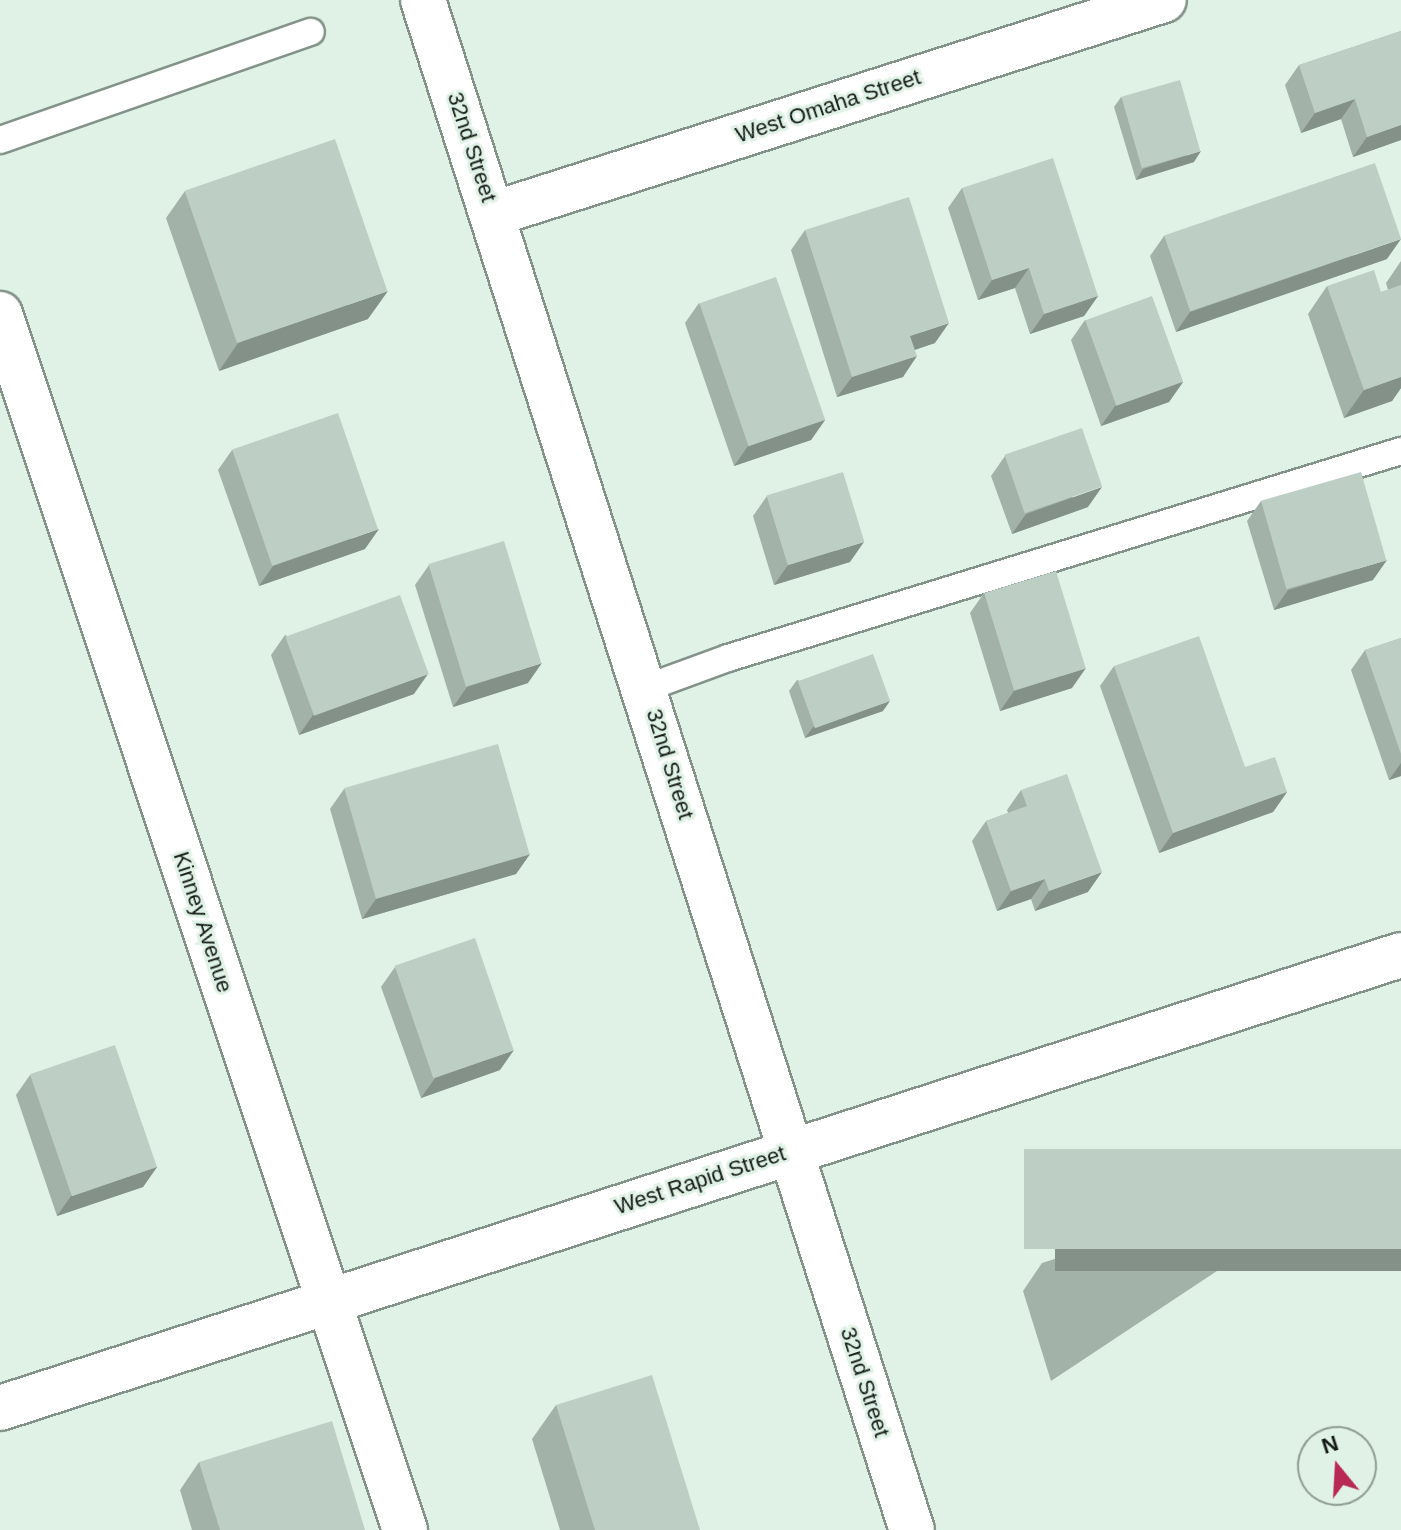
<!DOCTYPE html>
<style>
body{margin:0}
#map{position:relative;width:1401px;height:1530px;overflow:hidden;background:#e0f2e6;font-family:Arial,sans-serif}
div>[style]{position:absolute}
.roads{filter:drop-shadow(2px 0 #839389) drop-shadow(-2px 0 #839389) drop-shadow(0 2px #839389) drop-shadow(0 -2px #839389)}
.lane>*{height:26px;margin:-13px;padding:0 13px;transform-origin:13px;border-radius:13px;background:#fff}
.street>*{height:44px;margin:-22px;padding:0 22px;transform-origin:22px;border-radius:22px;background:#fff}
.wall>*{inset:0;background:#a3b2a9}
.shaded-wall>*{inset:0;background:#849189;transform-origin:0 0}
.building>*{inset:0;background:#bdcfc4;transform-origin:0 0}
span{translate:-50% -50%;white-space:nowrap;text-align:center;line-height:1.15;-webkit-text-stroke:6px #e0f2e6;paint-order:stroke}
.street-label{font-size:22px;color:#141a16}
.north{position:absolute;left:1297px;top:1426px;width:80px;height:80px;box-sizing:border-box;background:#e0f2e6;border:2px solid #8e9c93;border-radius:50%;rotate:342deg;font-size:22px;font-weight:700;line-height:32px;text-align:center;color:#141a16}
.north::after{content:'';display:block;margin:auto;width:28px;height:36px;background:#b82956;clip-path:polygon(50% 0,100% 100%,50% 72%,0 100%)}
</style>
<div id="map">
<div class="roads">
<div class="lane">
<i style="left:0;top:140px;width:329px;rotate:-19.2deg"></i>
<i style="left:646px;top:688px;width:87px;rotate:-20.1deg"></i>
<i style="left:728px;top:658px;width:704px;rotate:-17.1deg"></i>
</div>
<div class="street">
<i style="left:423px;top:0;width:1606px;rotate:72.28deg"></i>
<i style="left:493px;top:214px;width:704px;rotate:-17.69deg"></i>
<i style="left:0;top:314px;width:1282px;rotate:71.58deg"></i>
<i style="left:0;top:1408px;width:1472px;rotate:-17.92deg"></i>
</div>
</div>
<div class="wall">
<i style="clip-path:polygon(1401px 31px,1401px 140px,1353px 157px,1341px 119px,1301px 133px,1285px 85px,1299px 65px)"></i>
<i style="clip-path:polygon(1121px 97px,1194px 162px,1136px 180px,1114px 107px)"></i>
<i style="clip-path:polygon(962px 188px,1098px 296px,1084px 316px,1030px 334px,1015px 288px,978px 300px,948px 208px)"></i>
<i style="clip-path:polygon(185px 191px,368px 319px,219px 371px,166px 218px)"></i>
<i style="clip-path:polygon(805px 230px,935px 343px,915px 350px,903px 377px,837px 397px,791px 250px)"></i>
<i style="clip-path:polygon(1164px 236px,1387px 259px,1176px 332px,1150px 256px)"></i>
<i style="clip-path:polygon(1401px 261px,1401px 388px,1392px 401px,1344px 418px,1308px 314px,1327px 286px,1381px 292px,1388px 290px,1386px 283px)"></i>
<i style="clip-path:polygon(699px 303px,825px 420px,811px 440px,734px 466px,685px 323px)"></i>
<i style="clip-path:polygon(1085px 320px,1183px 382px,1169px 402px,1101px 426px,1071px 340px)"></i>
<i style="clip-path:polygon(232px 450px,365px 549px,259px 586px,218px 470px)"></i>
<i style="clip-path:polygon(1005px 456px,1088px 507px,1012px 534px,991px 476px)"></i>
<i style="clip-path:polygon(767px 496px,850px 562px,774px 585px,753px 516px)"></i>
<i style="clip-path:polygon(1261px 501px,1373px 580px,1274px 610px,1247px 521px)"></i>
<i style="clip-path:polygon(429px 565px,528px 683px,453px 707px,415px 585px)"></i>
<i style="clip-path:polygon(984px 593px,1072px 688px,1000px 711px,970px 613px)"></i>
<i style="clip-path:polygon(285px 635px,414px 694px,299px 735px,271px 655px)"></i>
<i style="clip-path:polygon(1401px 638px,1401px 776px,1389px 780px,1351px 670px,1365px 650px)"></i>
<i style="clip-path:polygon(1114px 666px,1245px 767px,1287px 792px,1273px 812px,1159px 853px,1100px 686px)"></i>
<i style="clip-path:polygon(797px 680px,883px 711px,805px 738px,789px 691px)"></i>
<i style="clip-path:polygon(344px 789px,530px 854px,516px 874px,362px 919px,330px 809px)"></i>
<i style="clip-path:polygon(1021px 790px,1088px 892px,1035px 911px,1031px 899px,997px 911px,972px 841px,986px 821px,1008px 813px,1007px 810px)"></i>
<i style="clip-path:polygon(395px 967px,500px 1070px,421px 1098px,381px 987px)"></i>
<i style="clip-path:polygon(30px 1075px,157px 1167px,143px 1187px,57px 1216px,16px 1095px)"></i>
<i style="clip-path:polygon(1401px 1149px,1051px 1381px,1023px 1291px,1042px 1263px)"></i>
<i style="clip-path:polygon(556px 1405px,700px 1530px,560px 1530px,532px 1439px)"></i>
<i style="clip-path:polygon(199px 1462px,365px 1530px,192px 1530px,180px 1490px)"></i>
</div>
<div class="shaded-wall">
<i style="clip-path:polygon(1355px 99px,1341px 119px,1301px 133px,1315px 113px)"></i>
<i style="clip-path:polygon(1401px 125px,1401px 140px,1353px 157px,1367px 137px)"></i>
<i style="clip-path:polygon(1201px 151px,1194px 162px,1136px 180px,1143px 169px)"></i>
<i style="clip-path:polygon(1401px 239px,1387px 259px,1176px 332px,1190px 312px)"></i>
<i style="clip-path:polygon(1029px 268px,1015px 288px,978px 300px,992px 280px)"></i>
<i style="clip-path:polygon(388px 291px,368px 319px,219px 371px,238px 343px)"></i>
<i style="clip-path:polygon(1098px 296px,1084px 316px,1030px 334px,1044px 314px)"></i>
<i style="clip-path:polygon(949px 323px,935px 343px,896px 356px,910px 336px)"></i>
<i style="clip-path:polygon(917px 356px,903px 377px,837px 397px,852px 377px)"></i>
<i style="clip-path:polygon(1401px 377px,1401px 388px,1392px 401px,1344px 418px,1364px 390px)"></i>
<i style="clip-path:polygon(1183px 382px,1169px 402px,1101px 426px,1115px 406px)"></i>
<i style="clip-path:polygon(825px 420px,811px 440px,734px 466px,748px 446px)"></i>
<i style="clip-path:polygon(1102px 487px,1088px 507px,1012px 534px,1026px 514px)"></i>
<i style="clip-path:polygon(379px 529px,365px 549px,259px 586px,273px 566px)"></i>
<i style="clip-path:polygon(864px 542px,850px 562px,774px 585px,788px 565px)"></i>
<i style="clip-path:polygon(1387px 560px,1373px 580px,1274px 610px,1288px 590px)"></i>
<i style="clip-path:polygon(542px 663px,528px 683px,453px 707px,467px 687px)"></i>
<i style="clip-path:polygon(1086px 668px,1072px 688px,1000px 711px,1014px 691px)"></i>
<i style="clip-path:polygon(428px 674px,414px 694px,299px 735px,313px 715px)"></i>
<i style="clip-path:polygon(890px 701px,883px 711px,805px 738px,813px 727px)"></i>
<i style="clip-path:polygon(1401px 763px,1401px 776px,1389px 780px)"></i>
<i style="clip-path:polygon(1287px 792px,1273px 812px,1159px 853px,1173px 833px)"></i>
<i style="clip-path:polygon(530px 854px,516px 874px,362px 919px,376px 899px)"></i>
<i style="clip-path:polygon(1102px 872px,1088px 892px,1035px 911px,1049px 891px)"></i>
<i style="clip-path:polygon(1045px 879px,1031px 899px,997px 911px,1011px 891px)"></i>
<i style="clip-path:polygon(514px 1050px,500px 1070px,421px 1098px,435px 1078px)"></i>
<i style="clip-path:polygon(157px 1167px,143px 1187px,57px 1216px,71px 1196px)"></i>
<i style="left:1401px;top:1249px;width:22px;height:346px;rotate:90deg"></i>
</div>
<div class="building">
<i style="clip-path:polygon(1401px 31px,1401px 125px,1367px 137px,1355px 99px,1315px 113px,1299px 65px)"></i>
<i style="left:1180px;top:80px;width:74px;height:61px;rotate:74deg"></i>
<i style="left:335px;top:139px;width:161px;height:159px;rotate:71deg"></i>
<i style="clip-path:polygon(1053px 158px,1098px 296px,1044px 314px,1029px 268px,992px 280px,962px 188px)"></i>
<i style="left:1375px;top:163px;width:80px;height:223px;rotate:71deg"></i>
<i style="clip-path:polygon(909px 197px,949px 323px,910px 336px,917px 356px,852px 377px,805px 230px)"></i>
<i style="clip-path:polygon(1374px 270px,1381px 292px,1401px 285px,1401px 377px,1364px 390px,1327px 286px)"></i>
<i style="left:776px;top:277px;width:151px;height:81px;rotate:71deg"></i>
<i style="left:1152px;top:296px;width:91px;height:71px;rotate:70deg"></i>
<i style="left:338px;top:413px;width:123px;height:112px;rotate:71deg"></i>
<i style="left:1082px;top:428px;width:62px;height:82px;rotate:71deg"></i>
<i style="left:843px;top:472px;width:73px;height:80px;rotate:73deg"></i>
<i style="left:1361px;top:472px;width:92px;height:104px;rotate:74deg"></i>
<i style="left:504px;top:541px;width:128px;height:79px;rotate:73deg"></i>
<i style="left:1056px;top:571px;width:102px;height:75px;rotate:73deg"></i>
<i style="left:400px;top:595px;width:84px;height:122px;rotate:70deg"></i>
<i style="clip-path:polygon(1199px 636px,1245px 767px,1275px 757px,1287px 792px,1173px 833px,1114px 666px)"></i>
<i style="clip-path:polygon(1401px 638px,1401px 754px,1365px 650px)"></i>
<i style="left:873px;top:654px;width:50px;height:80px;rotate:70deg"></i>
<i style="left:498px;top:744px;width:115px;height:160px;rotate:74deg"></i>
<i style="clip-path:polygon(1067px 774px,1102px 872px,1049px 891px,1045px 879px,1011px 891px,986px 821px,1027px 806px,1021px 790px)"></i>
<i style="left:475px;top:938px;width:119px;height:85px;rotate:71deg"></i>
<i style="left:115px;top:1045px;width:129px;height:90px;rotate:71deg"></i>
<i style="left:1401px;top:1149px;width:100px;height:377px;rotate:90deg"></i>
<i style="clip-path:polygon(652px 1375px,700px 1530px,595px 1530px,556px 1405px)"></i>
<i style="clip-path:polygon(332px 1421px,365px 1530px,220px 1530px,199px 1462px)"></i>
</div>
<div class="street-label">
<span style="left:828px;top:106px;rotate:-18deg">West Omaha Street</span>
<span style="left:472px;top:147px;rotate:72deg">32nd Street</span>
<span style="left:670px;top:764px;rotate:73deg">32nd Street</span>
<span style="left:203px;top:922px;rotate:72deg">Kinney Avenue</span>
<span style="left:700px;top:1180px;rotate:-18deg">West Rapid Street</span>
<span style="left:865px;top:1382px;rotate:72deg">32nd Street</span>
</div>
<div class="north">N</div>
</div>
